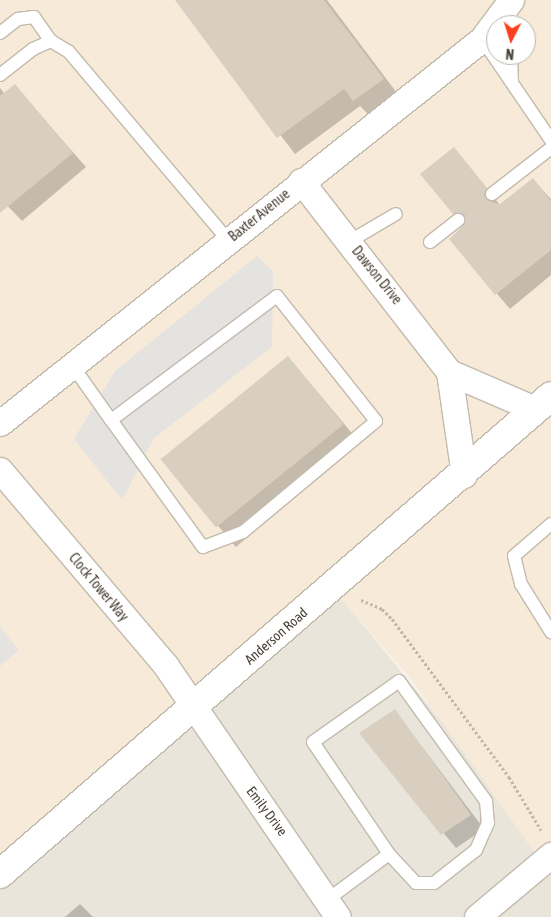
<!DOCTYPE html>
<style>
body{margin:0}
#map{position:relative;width:551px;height:917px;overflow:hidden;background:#f6f3ec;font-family:"Asap Condensed",sans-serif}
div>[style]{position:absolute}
.residential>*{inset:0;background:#eae5da}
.commercial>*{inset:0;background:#f7ead8}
.parking>*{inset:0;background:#e5e3e0}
.shadow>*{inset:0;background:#0003;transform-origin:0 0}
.building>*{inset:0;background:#d8cfc1;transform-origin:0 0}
.path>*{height:3px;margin-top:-1.5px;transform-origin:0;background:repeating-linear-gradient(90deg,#c4b79f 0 2.5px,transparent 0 5px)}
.roads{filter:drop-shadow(1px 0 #c2bbae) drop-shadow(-1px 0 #c2bbae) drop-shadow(0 1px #c2bbae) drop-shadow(0 -1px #c2bbae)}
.service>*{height:12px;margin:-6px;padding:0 6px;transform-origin:6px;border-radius:6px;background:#fff}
.minor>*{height:25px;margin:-12.5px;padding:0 12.5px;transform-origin:12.5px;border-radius:12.5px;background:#fff}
.tertiary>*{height:28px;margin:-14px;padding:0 14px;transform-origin:14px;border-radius:14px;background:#fff}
span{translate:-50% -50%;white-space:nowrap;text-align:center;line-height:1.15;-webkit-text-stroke:4.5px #fff;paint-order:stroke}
.street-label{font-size:14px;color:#4b4439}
.north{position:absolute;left:486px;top:15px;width:50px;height:50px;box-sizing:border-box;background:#fff;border:1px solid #b7b4b0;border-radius:50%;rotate:185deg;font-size:14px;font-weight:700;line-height:20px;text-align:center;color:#4b4439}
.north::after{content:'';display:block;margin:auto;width:18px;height:22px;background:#fc3f1d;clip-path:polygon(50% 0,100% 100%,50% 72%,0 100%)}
</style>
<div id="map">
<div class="residential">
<i style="clip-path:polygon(332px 587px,551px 855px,551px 917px,0 917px,0 874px)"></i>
</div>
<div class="commercial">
<i style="clip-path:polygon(evenodd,0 0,551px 0,551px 855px,542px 863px,415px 684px,332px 588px,0 874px,0 0,496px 25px,526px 25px,526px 55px,496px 55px,496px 25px)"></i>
</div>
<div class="parking">
<i style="clip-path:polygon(257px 256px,273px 271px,272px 347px,154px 438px,122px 500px,74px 439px,115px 371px)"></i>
<i style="clip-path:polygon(0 627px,19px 650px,0 666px)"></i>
</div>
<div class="shadow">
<i style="clip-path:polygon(176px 0,327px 0,400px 97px,371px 117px,360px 106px,295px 154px)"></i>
<i style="clip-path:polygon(15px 86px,86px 167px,22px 221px,0 198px,0 88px,5px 94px)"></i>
<i style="clip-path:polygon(454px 149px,500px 205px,533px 180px,551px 199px,551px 275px,510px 309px,450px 239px,465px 224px,454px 213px)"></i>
<i style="left:288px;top:357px;width:112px;height:162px;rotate:50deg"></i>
<i style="clip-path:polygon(395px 711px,484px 829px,456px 848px,361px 733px)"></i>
<i style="clip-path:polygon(80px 904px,93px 917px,65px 917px)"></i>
</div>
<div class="building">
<i style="clip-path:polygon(175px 0,324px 0,384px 79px,353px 101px,344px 89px,277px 138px)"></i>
<i style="clip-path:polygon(15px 84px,73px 153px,0 213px,0 96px)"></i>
<i style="clip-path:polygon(454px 147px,487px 188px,484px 195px,489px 201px,500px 204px,533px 178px,551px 201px,551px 250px,495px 295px,449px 239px,463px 227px,465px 215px,453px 214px,420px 174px)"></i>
<i style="left:288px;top:356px;width:88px;height:164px;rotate:51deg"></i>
<i style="clip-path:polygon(395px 709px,471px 815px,441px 835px,359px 733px)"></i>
</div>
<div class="path">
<i style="left:361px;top:600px;width:23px;rotate:23deg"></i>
<i style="left:382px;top:609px;width:14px;rotate:45deg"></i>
<i style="left:392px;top:619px;width:197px;rotate:53.5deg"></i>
<i style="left:509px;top:777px;width:62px;rotate:58.9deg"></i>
</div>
<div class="roads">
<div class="service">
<i style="left:510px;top:4px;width:21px;rotate:87deg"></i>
<i style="left:0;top:33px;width:23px;rotate:-38deg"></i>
<i style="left:18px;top:19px;width:16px;rotate:-7deg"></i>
<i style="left:34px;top:17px;width:29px;rotate:55deg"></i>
<i style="left:482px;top:39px;width:122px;rotate:55.7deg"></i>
<i style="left:511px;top:55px;width:27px;rotate:88deg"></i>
<i style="left:0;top:75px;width:42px;rotate:-38.2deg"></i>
<i style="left:33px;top:49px;width:20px;rotate:-24deg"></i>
<i style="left:51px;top:41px;width:21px;rotate:31deg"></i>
<i style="left:69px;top:52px;width:246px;rotate:49.8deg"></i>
<i style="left:492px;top:194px;width:75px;rotate:-37.9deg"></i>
<i style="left:350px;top:241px;width:53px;rotate:-30.4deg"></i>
<i style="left:430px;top:242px;width:36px;rotate:-38deg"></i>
<i style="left:72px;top:365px;width:67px;rotate:54.7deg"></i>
<i style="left:111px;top:420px;width:157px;rotate:54.1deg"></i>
<i style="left:203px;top:547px;width:43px;rotate:-20.6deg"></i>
<i style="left:243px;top:532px;width:173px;rotate:-39.8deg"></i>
<i style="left:376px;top:421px;width:159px;rotate:-128.4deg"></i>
<i style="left:277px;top:296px;width:207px;rotate:143.2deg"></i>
<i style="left:551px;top:524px;width:49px;rotate:139.1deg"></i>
<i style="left:514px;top:556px;width:29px;rotate:76deg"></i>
<i style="left:521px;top:584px;width:57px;rotate:58deg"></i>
<i style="left:327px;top:900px;width:77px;rotate:-36.6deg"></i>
<i style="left:389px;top:854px;width:135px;rotate:-124.2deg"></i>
<i style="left:313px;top:742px;width:105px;rotate:-35.3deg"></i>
<i style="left:399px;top:681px;width:148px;rotate:54.1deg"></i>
<i style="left:486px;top:801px;width:22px;rotate:85deg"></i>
<i style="left:488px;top:823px;width:30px;rotate:114deg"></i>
<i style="left:476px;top:850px;width:53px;rotate:141.8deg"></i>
<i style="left:434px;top:883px;width:18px;rotate:180deg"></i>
<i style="left:416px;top:883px;width:40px;rotate:-133deg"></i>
</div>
<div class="minor">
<i style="left:301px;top:181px;width:242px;rotate:52.2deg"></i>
<i style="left:449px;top:372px;width:104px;rotate:81.7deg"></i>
<i style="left:449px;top:372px;width:94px;rotate:23.3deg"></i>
<i style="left:0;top:423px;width:616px;rotate:-38.54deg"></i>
<i style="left:482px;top:39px;width:49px;rotate:-53.4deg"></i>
<i style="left:0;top:470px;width:257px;rotate:49.7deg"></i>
<i style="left:166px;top:666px;width:304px;rotate:55.6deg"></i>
<i style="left:477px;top:917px;width:97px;rotate:-40deg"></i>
</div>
<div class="tertiary">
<i style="left:0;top:874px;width:729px;rotate:-40.94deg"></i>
</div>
</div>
<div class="street-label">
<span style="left:259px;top:215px;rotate:-39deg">Baxter Avenue</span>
<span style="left:377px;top:275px;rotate:51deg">Dawson Drive</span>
<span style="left:99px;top:587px;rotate:50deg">Clock Tower Way</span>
<span style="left:276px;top:636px;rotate:-41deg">Anderson Road</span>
<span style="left:267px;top:811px;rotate:53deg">Emily Drive</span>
</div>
<div class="north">N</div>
</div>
